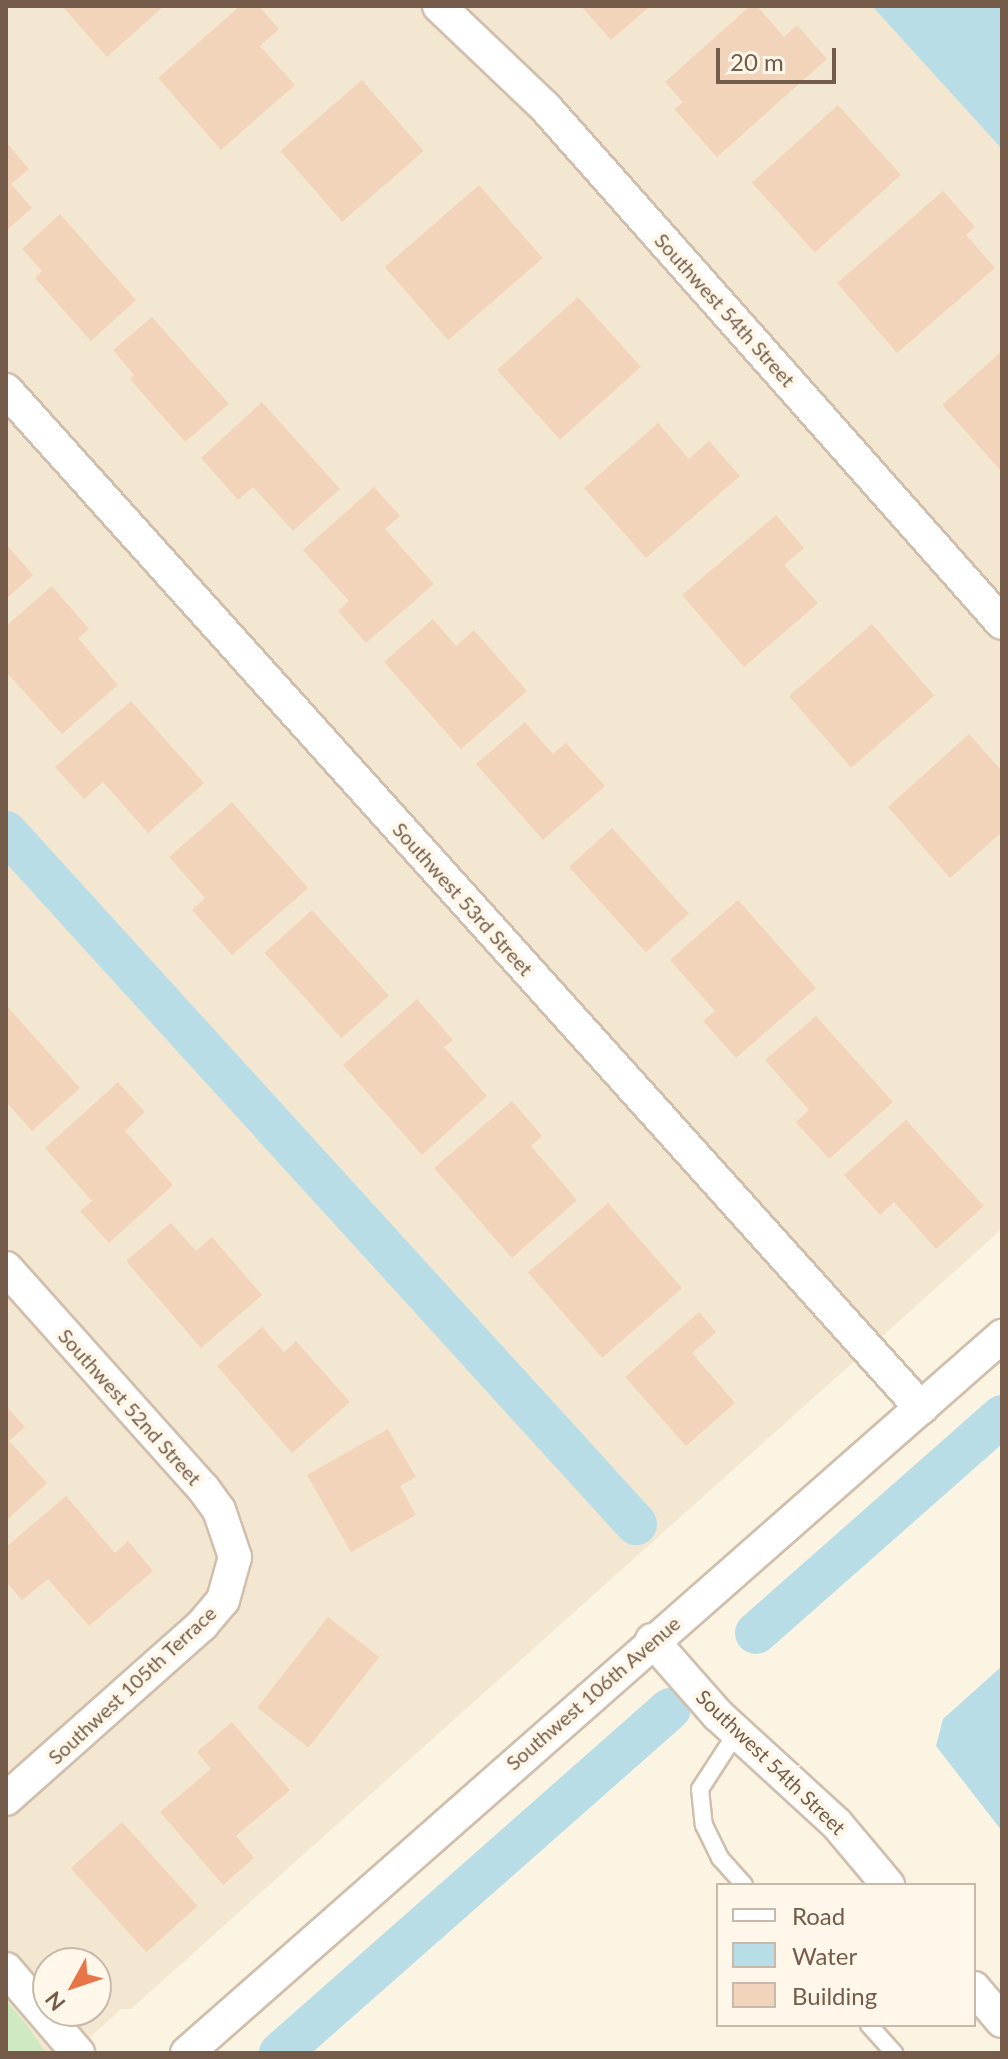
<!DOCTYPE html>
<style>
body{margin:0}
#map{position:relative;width:1008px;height:2059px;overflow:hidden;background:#fcf4e3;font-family:Lato,sans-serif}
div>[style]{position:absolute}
.residential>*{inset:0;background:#f4e7d2}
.green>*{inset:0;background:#cfeac2}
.water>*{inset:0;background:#b8dde6}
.canal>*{height:42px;margin:-21px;padding:0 21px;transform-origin:21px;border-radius:21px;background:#b8dde6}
.building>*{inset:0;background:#f2d4ba;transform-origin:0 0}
.roads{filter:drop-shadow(2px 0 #d0bfad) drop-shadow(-2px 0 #d0bfad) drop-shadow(0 2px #d0bfad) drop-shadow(0 -2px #d0bfad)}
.service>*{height:16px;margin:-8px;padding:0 8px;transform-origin:8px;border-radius:8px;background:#fff}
.minor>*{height:32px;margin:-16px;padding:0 16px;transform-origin:16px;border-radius:16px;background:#fff}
span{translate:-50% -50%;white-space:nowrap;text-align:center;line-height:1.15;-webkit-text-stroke:8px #fff8ea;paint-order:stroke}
.street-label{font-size:20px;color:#755b49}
.frame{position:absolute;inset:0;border:8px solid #755b49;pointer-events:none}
.legend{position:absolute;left:716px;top:1883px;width:260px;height:144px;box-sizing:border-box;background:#fff8ea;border:2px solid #c8b9aa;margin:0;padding:10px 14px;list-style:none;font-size:24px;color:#755b49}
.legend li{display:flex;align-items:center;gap:16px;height:40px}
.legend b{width:40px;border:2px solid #c8b9aa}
.north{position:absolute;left:32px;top:1947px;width:80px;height:80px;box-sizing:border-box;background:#fff8ea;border:2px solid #c8b9aa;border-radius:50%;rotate:230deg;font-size:22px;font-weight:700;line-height:32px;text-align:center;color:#755b49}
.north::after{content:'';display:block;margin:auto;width:28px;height:36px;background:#e87547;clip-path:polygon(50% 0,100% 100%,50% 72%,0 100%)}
.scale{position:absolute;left:716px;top:48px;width:120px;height:36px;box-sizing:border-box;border:4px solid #755b49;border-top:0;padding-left:10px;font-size:24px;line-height:28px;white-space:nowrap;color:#755b49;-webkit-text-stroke:6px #fff8ea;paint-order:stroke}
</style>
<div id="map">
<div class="residential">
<i style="clip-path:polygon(evenodd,6px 6px,1002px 6px,1002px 1229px,131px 2009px,121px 2009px,73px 2053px,46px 2053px,6px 2001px,6px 6px,48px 1963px,96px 1963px,96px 2011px,48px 2011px,48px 1963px)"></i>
</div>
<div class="green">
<i style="clip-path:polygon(6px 2001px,27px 2025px,46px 2053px,6px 2053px)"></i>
</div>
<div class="water">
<i style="clip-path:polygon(872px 6px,1002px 6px,1002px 149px)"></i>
<i style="clip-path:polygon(1002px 1666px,1002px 1831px,936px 1746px,943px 1719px)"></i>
</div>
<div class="canal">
<i style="left:6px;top:832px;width:936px;rotate:47.69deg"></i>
<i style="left:756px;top:1633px;width:328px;rotate:-41.4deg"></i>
<i style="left:280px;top:2053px;width:520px;rotate:-41.41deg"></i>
</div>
<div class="building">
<i style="clip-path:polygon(62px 6px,164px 6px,107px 57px)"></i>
<i style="clip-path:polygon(240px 6px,259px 6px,279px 29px,260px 46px,295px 85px,221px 150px,158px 78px)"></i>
<i style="clip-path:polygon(581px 6px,650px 6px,611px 40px)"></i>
<i style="clip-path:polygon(750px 6px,757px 6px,784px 37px,797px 25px,827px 59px,717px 157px,674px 109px,683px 102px,665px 82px)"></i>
<i style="left:362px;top:80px;width:94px;height:108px;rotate:49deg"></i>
<i style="left:838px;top:105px;width:94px;height:116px;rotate:48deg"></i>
<i style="clip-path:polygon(6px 142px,29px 169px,11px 184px,32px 208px,6px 231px)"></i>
<i style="left:479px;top:185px;width:97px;height:125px;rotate:49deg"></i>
<i style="clip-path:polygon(943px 191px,975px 227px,966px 235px,995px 268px,897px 353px,837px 283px)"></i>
<i style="clip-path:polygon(60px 214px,136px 300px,91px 341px,35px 278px,42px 271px,22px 249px)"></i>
<i style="left:578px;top:297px;width:94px;height:109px;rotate:48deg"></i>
<i style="clip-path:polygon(152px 317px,229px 404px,185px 442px,130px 379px,134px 375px,113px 350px)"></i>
<i style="clip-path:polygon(1002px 351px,1002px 472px,942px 405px)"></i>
<i style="clip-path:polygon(262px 402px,340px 489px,293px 531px,253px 487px,238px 500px,201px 458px)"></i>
<i style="clip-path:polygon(658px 423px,689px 459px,709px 441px,740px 476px,646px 558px,584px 488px)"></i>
<i style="clip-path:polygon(374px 487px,400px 516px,385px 529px,434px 584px,366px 643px,338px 611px,349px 601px,303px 550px)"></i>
<i style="clip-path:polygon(776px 515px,804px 548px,784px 565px,818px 603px,744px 667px,682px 595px)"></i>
<i style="clip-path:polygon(6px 544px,33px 575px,6px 599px)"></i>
<i style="clip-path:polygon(52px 586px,89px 629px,78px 638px,118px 685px,62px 734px,9px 675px,6px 678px,6px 626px)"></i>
<i style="clip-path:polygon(433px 619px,456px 646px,474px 630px,527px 691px,461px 749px,384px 662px)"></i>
<i style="left:872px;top:624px;width:95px;height:110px;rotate:49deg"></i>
<i style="clip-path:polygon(131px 701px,204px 783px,148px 833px,103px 782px,84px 799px,55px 767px)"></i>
<i style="clip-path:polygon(525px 722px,553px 754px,566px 743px,605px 786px,543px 840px,476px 764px)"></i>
<i style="clip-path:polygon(969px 734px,1002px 771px,1002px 832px,950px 878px,888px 807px)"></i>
<i style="clip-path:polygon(232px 802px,308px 888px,232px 955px,192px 910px,205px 898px,169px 857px)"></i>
<i style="left:612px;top:828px;width:115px;height:58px;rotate:48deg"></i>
<i style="clip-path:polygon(738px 900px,816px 988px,736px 1058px,703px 1021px,715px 1011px,670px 960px)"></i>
<i style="left:312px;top:910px;width:115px;height:64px;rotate:48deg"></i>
<i style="clip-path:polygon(417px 999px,453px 1040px,444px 1047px,487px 1096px,422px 1155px,343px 1065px)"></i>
<i style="clip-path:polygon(6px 1005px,80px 1088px,32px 1131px,6px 1102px)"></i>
<i style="clip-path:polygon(816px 1016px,893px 1102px,829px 1159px,796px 1122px,809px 1110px,765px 1060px)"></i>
<i style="clip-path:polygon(118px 1082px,145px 1112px,125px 1131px,173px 1185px,109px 1243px,80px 1211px,92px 1201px,45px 1148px)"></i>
<i style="clip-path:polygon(512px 1101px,542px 1136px,531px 1146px,577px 1200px,512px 1258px,434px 1168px)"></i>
<i style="clip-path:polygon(906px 1120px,984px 1206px,936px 1249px,894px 1202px,880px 1215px,844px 1175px)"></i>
<i style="left:608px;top:1203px;width:113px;height:106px;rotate:49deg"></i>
<i style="clip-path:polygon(171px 1223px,196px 1251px,212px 1237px,262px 1295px,201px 1348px,126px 1261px)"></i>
<i style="clip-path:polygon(699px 1312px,716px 1332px,692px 1353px,735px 1403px,686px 1446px,625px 1377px)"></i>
<i style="clip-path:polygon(262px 1327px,284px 1352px,296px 1341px,350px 1402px,292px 1453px,217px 1366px)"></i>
<i style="clip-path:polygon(6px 1406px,25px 1427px,9px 1441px,47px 1483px,6px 1521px)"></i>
<i style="clip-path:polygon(388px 1429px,416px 1477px,400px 1486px,416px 1515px,351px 1552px,307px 1475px)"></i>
<i style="clip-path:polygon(66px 1496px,115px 1553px,128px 1541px,153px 1571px,89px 1626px,48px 1579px,22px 1600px,6px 1582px,6px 1547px)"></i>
<i style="left:328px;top:1617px;width:65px;height:115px;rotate:38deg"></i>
<i style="clip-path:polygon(232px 1722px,290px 1790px,236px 1836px,254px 1858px,223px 1885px,160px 1812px,211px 1769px,197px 1752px)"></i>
<i style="left:122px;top:1822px;width:113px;height:69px;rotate:48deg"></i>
</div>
<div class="roads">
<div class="service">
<i style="left:737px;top:1732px;width:68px;rotate:123deg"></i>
<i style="left:700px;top:1789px;width:36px;rotate:84deg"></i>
<i style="left:704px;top:1825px;width:37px;rotate:64deg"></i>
<i style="left:720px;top:1858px;width:36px;rotate:48deg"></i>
<i style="left:869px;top:2025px;width:38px;rotate:48deg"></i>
</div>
<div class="minor">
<i style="left:439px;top:6px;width:146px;rotate:43.6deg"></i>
<i style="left:545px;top:107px;width:689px;rotate:48.47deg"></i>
<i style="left:6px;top:390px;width:1369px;rotate:48.05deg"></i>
<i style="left:6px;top:1268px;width:295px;rotate:48.2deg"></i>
<i style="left:203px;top:1488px;width:27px;rotate:54deg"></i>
<i style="left:219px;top:1510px;width:50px;rotate:71.2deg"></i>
<i style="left:235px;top:1557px;width:45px;rotate:105.6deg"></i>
<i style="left:223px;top:1600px;width:33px;rotate:130deg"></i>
<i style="left:202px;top:1625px;width:262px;rotate:138.4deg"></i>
<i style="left:652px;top:1640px;width:100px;rotate:48.7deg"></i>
<i style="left:718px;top:1715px;width:160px;rotate:42.5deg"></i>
<i style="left:836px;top:1823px;width:81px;rotate:50deg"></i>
<i style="left:6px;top:1969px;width:111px;rotate:49.4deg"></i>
<i style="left:974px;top:1988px;width:43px;rotate:49.7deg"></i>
<i style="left:187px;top:2053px;width:1086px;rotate:-41.34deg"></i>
</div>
</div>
<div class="street-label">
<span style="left:725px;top:310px;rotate:48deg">Southwest 54th Street</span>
<span style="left:463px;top:899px;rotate:48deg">Southwest 53rd Street</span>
<span style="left:130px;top:1407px;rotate:48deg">Southwest 52nd Street</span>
<span style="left:132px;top:1685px;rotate:-43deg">Southwest 105th Terrace</span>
<span style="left:593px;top:1693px;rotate:-41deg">Southwest 106th Avenue</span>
<span style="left:771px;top:1762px;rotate:44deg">Southwest 54th Street</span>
</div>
<div class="frame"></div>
<ul class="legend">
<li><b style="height:10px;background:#fff"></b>Road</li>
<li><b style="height:22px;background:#b8dde6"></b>Water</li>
<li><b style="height:22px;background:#f2d4ba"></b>Building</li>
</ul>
<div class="north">N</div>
<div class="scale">20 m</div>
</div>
